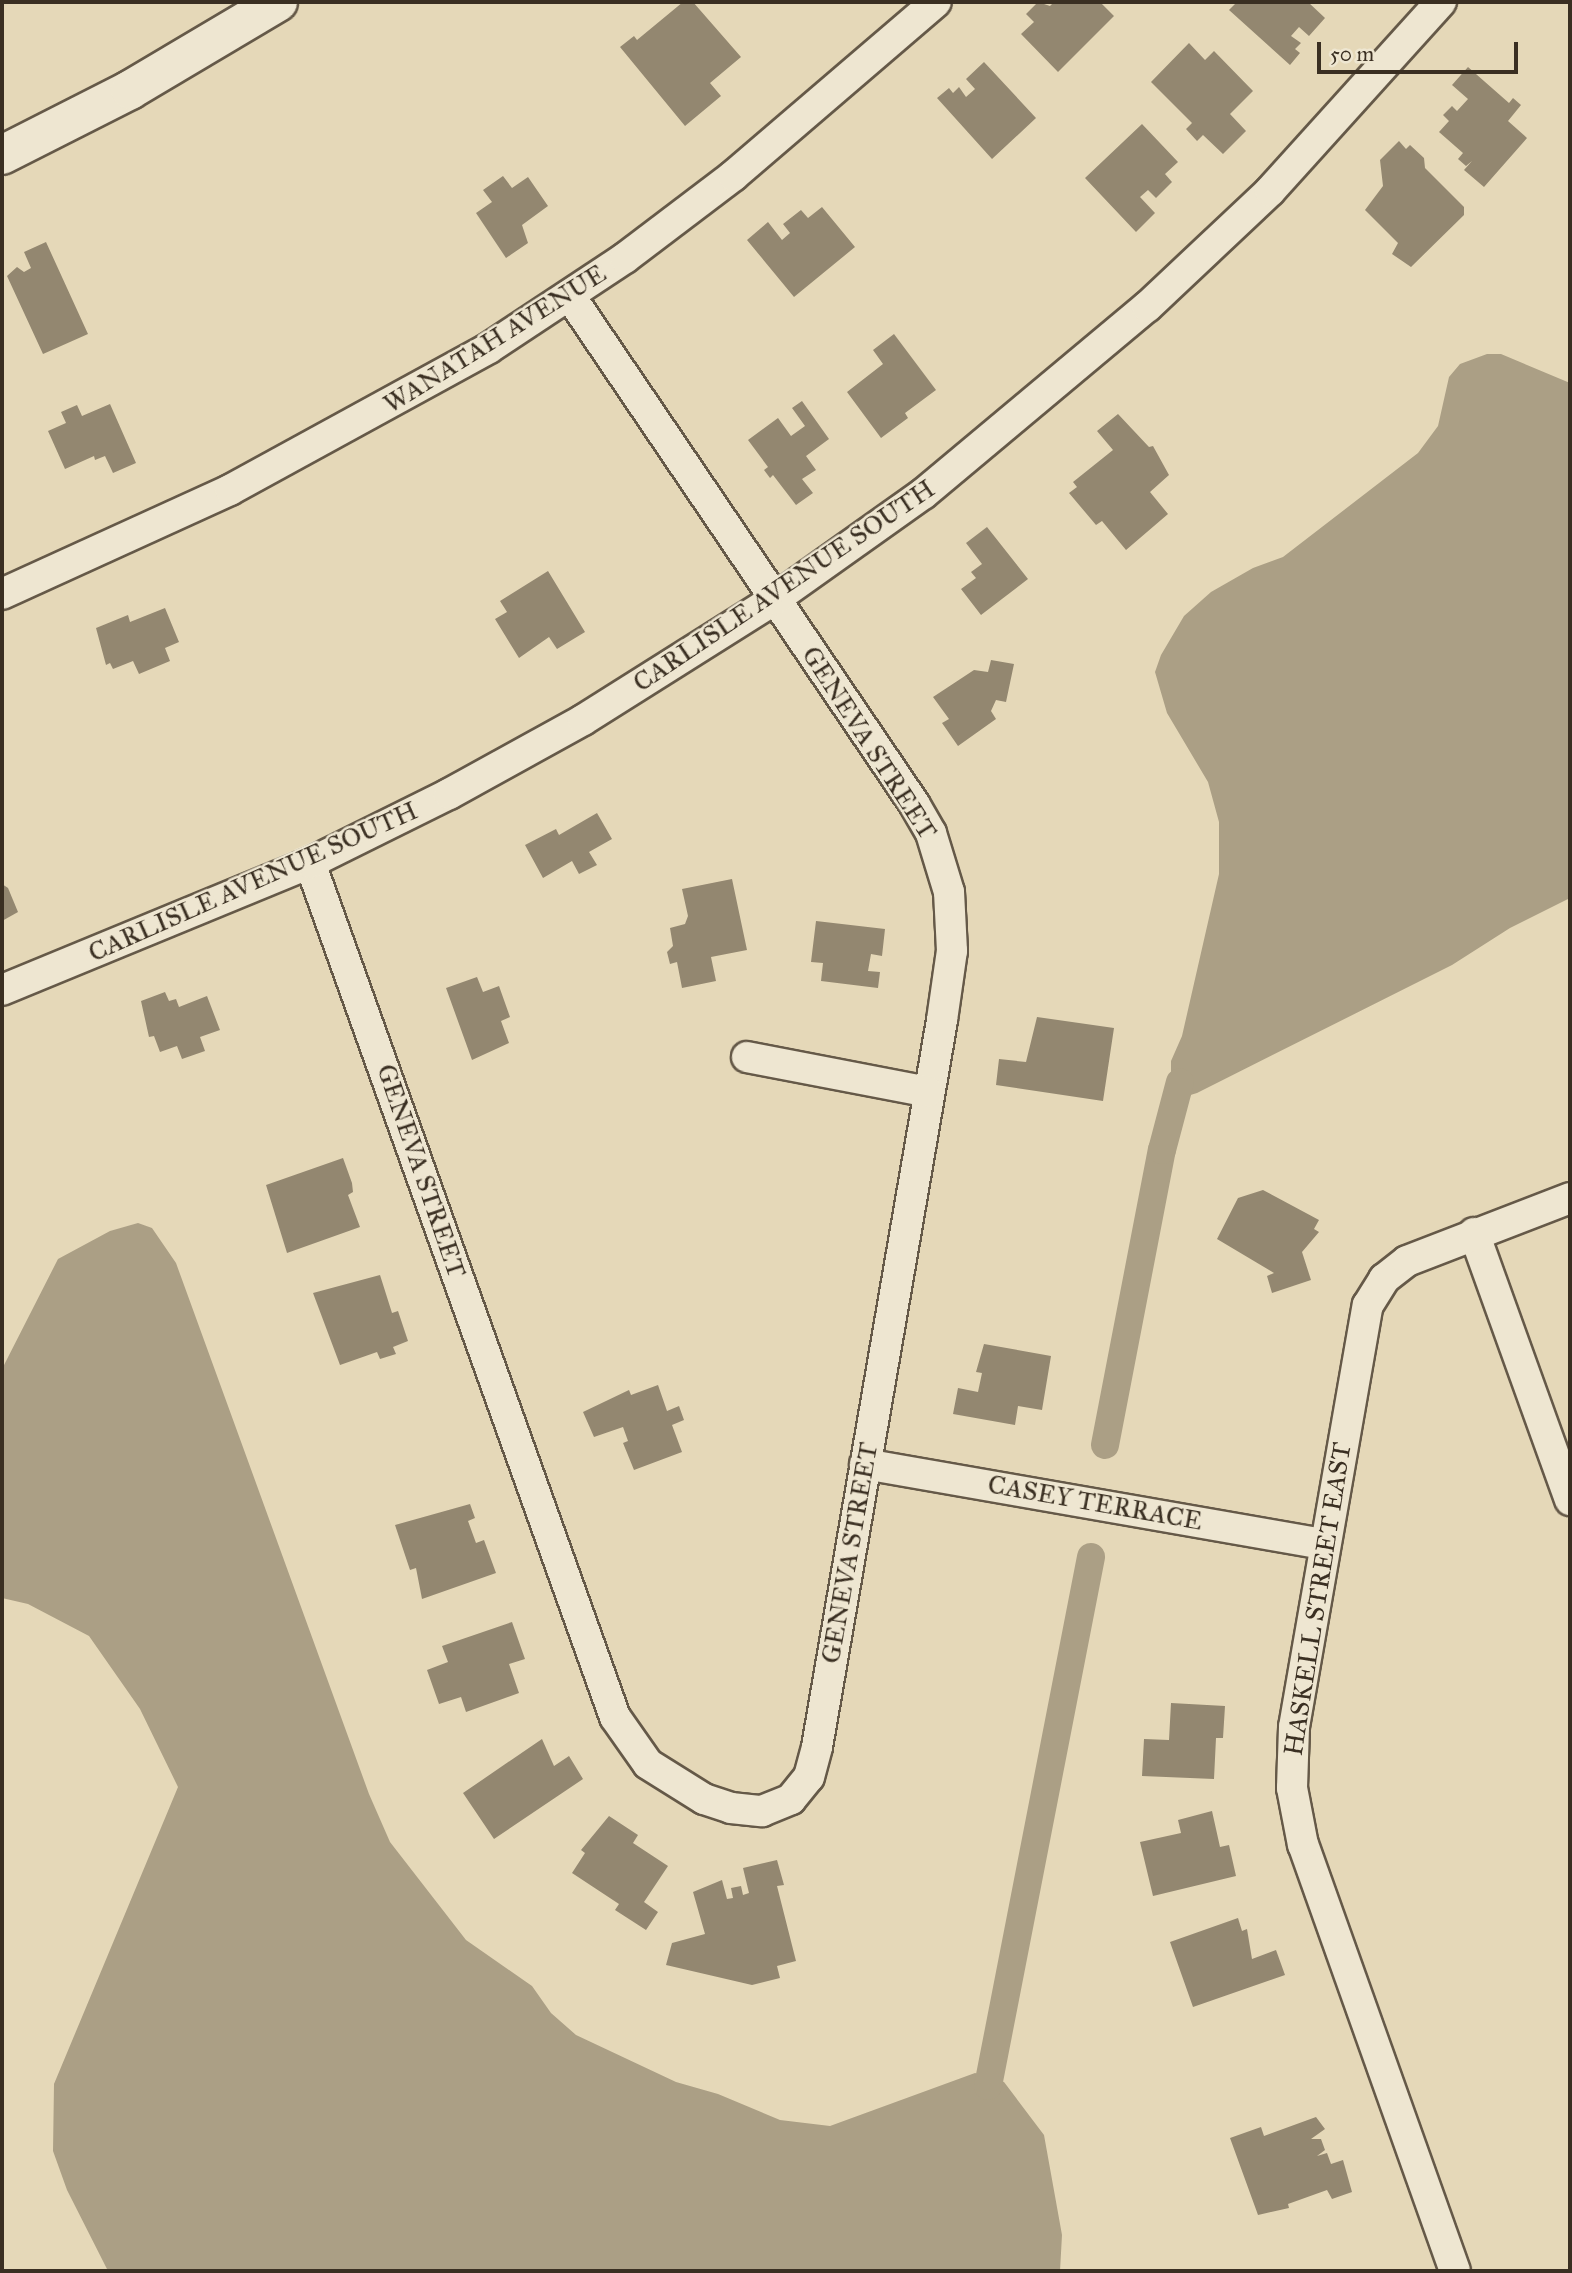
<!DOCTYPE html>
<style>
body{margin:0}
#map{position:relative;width:1572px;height:2273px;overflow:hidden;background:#e5d8b8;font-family:"IM FELL Great Primer",serif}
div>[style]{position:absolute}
.water>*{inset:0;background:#ab9f85}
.canal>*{height:28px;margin:-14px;padding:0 14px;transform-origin:14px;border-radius:14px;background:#ab9f85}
.building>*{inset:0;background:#938770}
.roads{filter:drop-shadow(2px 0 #655948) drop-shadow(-2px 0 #655948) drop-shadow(0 2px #655948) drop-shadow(0 -2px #655948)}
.street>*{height:30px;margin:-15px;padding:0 15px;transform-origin:15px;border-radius:15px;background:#eee6d1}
.secondary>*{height:38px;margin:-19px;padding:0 19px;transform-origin:19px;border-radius:19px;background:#eee6d1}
span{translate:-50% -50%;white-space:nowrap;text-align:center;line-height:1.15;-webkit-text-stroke:5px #eee6d1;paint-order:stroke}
.street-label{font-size:26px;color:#3a2f22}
.frame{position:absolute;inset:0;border:4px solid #3a2f22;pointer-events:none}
.scale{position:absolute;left:1317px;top:42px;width:201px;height:32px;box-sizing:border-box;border:4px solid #3a2f22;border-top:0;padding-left:9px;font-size:21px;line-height:24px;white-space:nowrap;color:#3a2f22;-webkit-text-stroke:5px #eee6d1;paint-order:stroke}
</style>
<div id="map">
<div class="water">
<i style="clip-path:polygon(1487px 354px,1501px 354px,1570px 383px,1570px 898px,1510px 928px,1452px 965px,1197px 1093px,1184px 1097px,1171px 1092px,1171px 1061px,1182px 1036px,1219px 874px,1219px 822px,1208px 782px,1167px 713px,1155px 672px,1161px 655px,1184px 616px,1211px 592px,1253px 568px,1283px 557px,1418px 453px,1438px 426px,1449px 377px,1460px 364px)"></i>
<i style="clip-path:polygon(138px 1223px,152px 1228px,176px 1263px,369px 1794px,390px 1842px,466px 1940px,532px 1986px,551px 2013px,576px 2035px,676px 2082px,718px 2094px,780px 2120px,830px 2126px,975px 2073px,1004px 2082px,1044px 2135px,1062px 2235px,1060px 2271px,108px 2271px,67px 2190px,53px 2151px,54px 2084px,178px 1787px,140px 1709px,89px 1636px,28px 1604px,2px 1598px,2px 1369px,58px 1259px,110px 1231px)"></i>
</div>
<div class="canal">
<i style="left:1105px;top:1445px;width:300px;rotate:-79.1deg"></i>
<i style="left:1162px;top:1150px;width:70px;rotate:-75.2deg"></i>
<i style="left:988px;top:2086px;width:539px;rotate:-78.98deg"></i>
</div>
<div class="building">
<i style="clip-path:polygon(683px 2px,693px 2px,741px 57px,710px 83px,721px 96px,685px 126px,620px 47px,634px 36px,637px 40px)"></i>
<i style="clip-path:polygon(1038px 2px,1050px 6px,1054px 2px,1100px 2px,1114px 16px,1058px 72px,1021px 34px,1034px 22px,1026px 14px)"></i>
<i style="clip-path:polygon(1237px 2px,1308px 2px,1325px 18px,1309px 36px,1299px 27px,1291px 36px,1301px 43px,1295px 49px,1300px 53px,1290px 65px,1229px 10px)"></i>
<i style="clip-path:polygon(1189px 43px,1205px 60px,1214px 51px,1253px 91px,1230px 114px,1246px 131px,1223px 154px,1203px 135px,1197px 141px,1186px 129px,1192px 123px,1151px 82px)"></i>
<i style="clip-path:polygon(984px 62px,1036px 118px,992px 159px,937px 98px,949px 88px,953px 93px,959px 87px,966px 97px,975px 89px,966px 79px)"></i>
<i style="clip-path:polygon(1468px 67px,1509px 103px,1513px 98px,1521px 105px,1508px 121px,1527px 138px,1484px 187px,1464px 170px,1472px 161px,1466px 166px,1458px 159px,1463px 153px,1439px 132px,1449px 121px,1443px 115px,1452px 106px,1457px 111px,1468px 99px,1452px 85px)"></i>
<i style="clip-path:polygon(1142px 124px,1178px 162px,1165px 174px,1172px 182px,1156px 198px,1148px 190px,1140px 197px,1155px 213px,1136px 232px,1085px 178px)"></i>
<i style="clip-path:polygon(1399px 141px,1406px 149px,1410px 145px,1424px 158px,1425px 168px,1464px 207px,1464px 215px,1411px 267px,1392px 254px,1398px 243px,1365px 210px,1383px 186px,1380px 160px)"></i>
<i style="clip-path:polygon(503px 176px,512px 188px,528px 177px,548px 206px,522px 225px,528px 243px,506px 258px,476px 213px,492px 202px,483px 190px)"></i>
<i style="clip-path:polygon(822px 207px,855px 247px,794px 297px,747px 240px,768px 222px,782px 240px,790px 233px,783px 224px,801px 210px,808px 218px)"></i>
<i style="clip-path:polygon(46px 242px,88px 334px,43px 354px,7px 276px,17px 267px,24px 272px,31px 268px,24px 252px)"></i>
<i style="clip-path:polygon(894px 334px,936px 390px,905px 413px,908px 418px,881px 438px,847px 392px,883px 364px,873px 350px)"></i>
<i style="clip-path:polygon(802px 401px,829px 439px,806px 456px,816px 470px,802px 479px,813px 493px,796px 505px,773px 475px,770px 478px,764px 470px,768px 467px,748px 440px,778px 418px,791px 436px,805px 426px,792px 408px)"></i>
<i style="clip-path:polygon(110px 404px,136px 463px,113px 473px,105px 456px,95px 460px,94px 456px,65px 469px,48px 431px,66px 423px,61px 412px,77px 405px,82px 416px)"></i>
<i style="clip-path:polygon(1118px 414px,1149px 447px,1153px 446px,1169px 475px,1150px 492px,1168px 514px,1126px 550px,1102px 521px,1096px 525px,1069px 493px,1077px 487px,1073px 482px,1113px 450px,1097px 431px)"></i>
<i style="clip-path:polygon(987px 527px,1028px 579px,981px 615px,961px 589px,976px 578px,971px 572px,982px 564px,966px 543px)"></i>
<i style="clip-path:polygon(548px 571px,585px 632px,557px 649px,549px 637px,519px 658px,495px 619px,507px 612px,500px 601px)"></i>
<i style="clip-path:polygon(165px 608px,179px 642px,165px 648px,170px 661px,139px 674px,133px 661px,113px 669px,110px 663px,106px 665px,96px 628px,128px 615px,130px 622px)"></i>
<i style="clip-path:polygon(991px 660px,1014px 664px,1006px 702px,996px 700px,991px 711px,996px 719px,958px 746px,942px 723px,949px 719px,933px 697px,974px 670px,988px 672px)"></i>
<i style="clip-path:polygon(597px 813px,612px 839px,589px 852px,597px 865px,579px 874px,572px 861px,543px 878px,525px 845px,556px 829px,559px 835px)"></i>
<i style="clip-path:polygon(732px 879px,747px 950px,711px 957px,716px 981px,682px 988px,677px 962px,670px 964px,667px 952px,673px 946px,670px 928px,685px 924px,688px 916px,682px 889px)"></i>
<i style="clip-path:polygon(2px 884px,8px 888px,18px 912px,2px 921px)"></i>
<i style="clip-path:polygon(816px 921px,885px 929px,882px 956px,871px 954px,868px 971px,880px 972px,878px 988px,821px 981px,823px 963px,811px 962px)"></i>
<i style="clip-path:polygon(477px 977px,483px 992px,499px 986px,510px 1017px,501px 1021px,509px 1043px,472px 1060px,446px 988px)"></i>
<i style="clip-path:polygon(165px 992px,169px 1001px,176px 999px,179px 1007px,207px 996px,220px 1030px,200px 1037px,205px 1051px,182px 1059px,177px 1046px,160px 1052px,154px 1036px,149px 1037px,141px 1001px)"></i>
<i style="clip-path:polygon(1037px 1017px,1114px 1028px,1103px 1101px,996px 1085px,999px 1059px,1026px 1062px)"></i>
<i style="clip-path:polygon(343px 1158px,352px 1183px,353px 1192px,348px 1195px,360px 1227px,287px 1253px,266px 1185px)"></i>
<i style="clip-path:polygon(1263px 1190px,1319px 1220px,1314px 1229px,1319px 1232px,1302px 1252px,1311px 1280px,1272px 1293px,1267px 1276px,1274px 1273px,1217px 1239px,1238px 1198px)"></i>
<i style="clip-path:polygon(380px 1275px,392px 1313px,398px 1311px,408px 1341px,393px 1347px,396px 1354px,380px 1359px,377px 1352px,340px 1365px,313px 1293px)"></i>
<i style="clip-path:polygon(984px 1344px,1051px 1356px,1042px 1410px,1018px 1406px,1015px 1425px,953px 1414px,958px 1388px,978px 1392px,982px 1373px,976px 1372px)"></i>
<i style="clip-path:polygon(658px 1385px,667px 1411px,679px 1406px,684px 1420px,672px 1425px,682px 1452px,634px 1470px,623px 1443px,628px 1441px,623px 1427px,594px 1437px,583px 1412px,629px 1390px,631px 1395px)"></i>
<i style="clip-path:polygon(470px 1504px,475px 1518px,468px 1521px,476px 1543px,484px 1540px,496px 1573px,422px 1599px,416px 1568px,410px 1570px,395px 1525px)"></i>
<i style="clip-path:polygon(512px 1622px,525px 1659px,509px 1664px,519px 1693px,466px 1712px,461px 1697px,439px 1704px,427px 1670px,448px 1662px,442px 1646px)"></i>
<i style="clip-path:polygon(1171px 1703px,1225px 1706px,1223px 1738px,1216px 1738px,1214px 1779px,1142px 1776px,1144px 1739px,1169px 1740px)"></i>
<i style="clip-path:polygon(542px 1739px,554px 1766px,569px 1756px,583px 1779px,494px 1839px,463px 1793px)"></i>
<i style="clip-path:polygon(1212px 1811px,1220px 1847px,1229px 1845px,1236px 1876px,1153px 1896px,1140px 1842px,1181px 1833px,1178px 1820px)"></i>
<i style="clip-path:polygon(609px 1816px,638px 1835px,633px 1843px,668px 1866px,644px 1902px,658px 1912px,646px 1930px,615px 1910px,619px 1904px,572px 1873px,585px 1853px,581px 1850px)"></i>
<i style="clip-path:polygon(777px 1860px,784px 1885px,777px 1886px,796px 1961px,777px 1966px,780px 1978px,752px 1985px,666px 1965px,672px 1943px,705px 1934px,693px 1892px,722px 1880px,727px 1899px,733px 1898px,731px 1888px,741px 1886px,743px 1895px,749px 1893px,743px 1868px)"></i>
<i style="clip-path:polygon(1238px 1918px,1242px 1931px,1247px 1929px,1252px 1959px,1276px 1950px,1285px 1975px,1193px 2007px,1170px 1942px)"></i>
<i style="clip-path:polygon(1316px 2117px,1325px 2129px,1311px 2139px,1321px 2139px,1325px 2150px,1317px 2156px,1327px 2153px,1331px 2164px,1343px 2160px,1352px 2192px,1332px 2199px,1327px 2190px,1288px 2204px,1289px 2208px,1258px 2215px,1230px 2138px,1261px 2127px,1264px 2136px)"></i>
</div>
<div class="roads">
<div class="street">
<i style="left:2px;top:594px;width:251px;rotate:-24.5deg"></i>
<i style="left:230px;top:490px;width:295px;rotate:-28.7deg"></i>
<i style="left:489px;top:348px;width:163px;rotate:-33.5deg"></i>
<i style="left:625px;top:258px;width:136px;rotate:-37.2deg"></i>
<i style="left:733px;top:176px;width:267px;rotate:-40.6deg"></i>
<i style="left:310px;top:863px;width:907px;rotate:70.35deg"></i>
<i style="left:615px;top:1717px;width:57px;rotate:54.9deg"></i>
<i style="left:648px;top:1764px;width:66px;rotate:32deg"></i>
<i style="left:704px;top:1799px;width:28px;rotate:18deg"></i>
<i style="left:731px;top:1808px;width:31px;rotate:6deg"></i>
<i style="left:762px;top:1811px;width:31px;rotate:-22deg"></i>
<i style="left:791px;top:1799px;width:28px;rotate:-51deg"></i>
<i style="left:809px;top:1777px;width:31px;rotate:-75deg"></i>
<i style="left:817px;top:1747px;width:738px;rotate:-80.24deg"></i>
<i style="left:942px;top:1020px;width:70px;rotate:-81.8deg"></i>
<i style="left:952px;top:951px;width:59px;rotate:-92.9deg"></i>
<i style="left:949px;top:892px;width:62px;rotate:-107deg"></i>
<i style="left:931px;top:833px;width:32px;rotate:-120deg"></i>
<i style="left:915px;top:805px;width:615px;rotate:-124.13deg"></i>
<i style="left:2px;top:990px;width:333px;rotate:-22.4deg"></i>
<i style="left:310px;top:863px;width:155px;rotate:-26.4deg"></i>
<i style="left:449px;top:794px;width:153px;rotate:-28.9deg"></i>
<i style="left:583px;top:720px;width:227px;rotate:-32.2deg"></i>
<i style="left:775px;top:599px;width:181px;rotate:-35.4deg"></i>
<i style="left:923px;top:494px;width:292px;rotate:-39.9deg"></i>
<i style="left:1147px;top:307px;width:169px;rotate:-43.3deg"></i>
<i style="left:1270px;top:191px;width:255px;rotate:-47.9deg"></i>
<i style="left:747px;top:1057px;width:184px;rotate:10.9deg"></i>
<i style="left:1474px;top:1233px;width:284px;rotate:70.2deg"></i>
<i style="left:865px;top:1464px;width:466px;rotate:9.9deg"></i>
<i style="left:1455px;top:2271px;width:452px;rotate:-109.6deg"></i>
<i style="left:1303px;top:1845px;width:58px;rotate:-100.9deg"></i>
<i style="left:1292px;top:1788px;width:61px;rotate:-88.1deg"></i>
<i style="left:1294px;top:1727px;width:428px;rotate:-80.1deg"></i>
<i style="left:1368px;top:1305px;width:31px;rotate:-58deg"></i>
<i style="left:1384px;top:1279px;width:29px;rotate:-38deg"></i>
<i style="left:1407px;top:1261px;width:175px;rotate:-21.1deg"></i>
</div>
<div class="secondary">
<i style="left:2px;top:155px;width:144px;rotate:-26.9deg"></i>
<i style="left:130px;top:90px;width:172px;rotate:-30.7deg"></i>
</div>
</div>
<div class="street-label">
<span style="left:495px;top:339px;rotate:-32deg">WANATAH AVENUE</span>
<span style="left:784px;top:586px;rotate:-34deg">CARLISLE AVENUE SOUTH</span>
<span style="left:869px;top:743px;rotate:57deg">GENEVA STREET</span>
<span style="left:253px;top:882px;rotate:-24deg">CARLISLE AVENUE SOUTH</span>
<span style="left:421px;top:1171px;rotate:71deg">GENEVA STREET</span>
<span style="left:1095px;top:1503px;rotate:10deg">CASEY TERRACE</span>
<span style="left:850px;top:1553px;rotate:-80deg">GENEVA STREET</span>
<span style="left:1318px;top:1599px;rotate:-81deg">HASKELL STREET EAST</span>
</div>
<div class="frame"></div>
<div class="scale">50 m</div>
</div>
